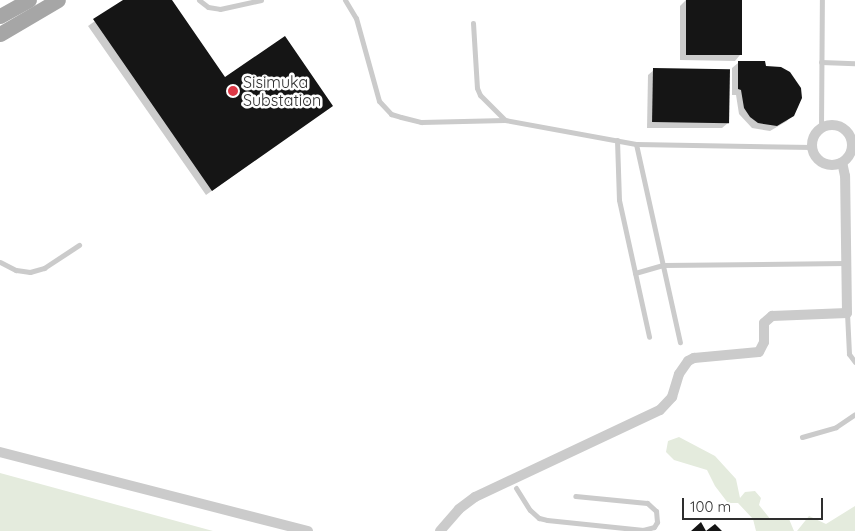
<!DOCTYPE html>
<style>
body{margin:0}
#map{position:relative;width:855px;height:531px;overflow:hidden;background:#fff;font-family:Quicksand,sans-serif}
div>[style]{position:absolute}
.green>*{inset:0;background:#e4ebdd}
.shadow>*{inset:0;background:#0003}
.building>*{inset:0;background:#151515;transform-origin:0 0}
.lane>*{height:5px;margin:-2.5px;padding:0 2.5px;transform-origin:2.5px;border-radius:2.5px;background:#cbcbcb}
.street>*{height:10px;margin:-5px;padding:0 5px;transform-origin:5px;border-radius:5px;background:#cbcbcb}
.street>.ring{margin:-5px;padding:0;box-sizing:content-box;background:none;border:10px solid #cbcbcb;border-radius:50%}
.primary>*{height:15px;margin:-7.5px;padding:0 7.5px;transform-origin:7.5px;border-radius:7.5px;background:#a6a6a6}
.dots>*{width:14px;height:14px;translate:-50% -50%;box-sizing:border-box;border:2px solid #fff;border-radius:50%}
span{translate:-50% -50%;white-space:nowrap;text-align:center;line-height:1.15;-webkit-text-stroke:5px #fff;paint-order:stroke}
.poi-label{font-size:16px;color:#2e2e2e}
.left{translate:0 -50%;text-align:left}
.scale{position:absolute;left:682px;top:498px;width:141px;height:22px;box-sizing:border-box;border:2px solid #2e2e2e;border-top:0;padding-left:6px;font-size:15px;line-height:18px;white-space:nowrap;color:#2e2e2e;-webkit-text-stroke:4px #fff;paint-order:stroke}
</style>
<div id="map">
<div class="green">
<i style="clip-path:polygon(679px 437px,715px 456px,736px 479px,740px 498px,745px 492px,755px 491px,761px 498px,759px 505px,771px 520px,789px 519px,794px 531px,756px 531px,753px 519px,738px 503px,728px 503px,715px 486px,707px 470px,674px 460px,666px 452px,668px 441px)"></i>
<i style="clip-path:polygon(0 473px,213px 531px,0 531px)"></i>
<i style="clip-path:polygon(855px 506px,855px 531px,797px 531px,809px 516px,826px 524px)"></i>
</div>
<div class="shadow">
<i style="clip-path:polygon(125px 0,170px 0,224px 79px,331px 106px,206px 195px,88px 26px)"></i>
<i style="clip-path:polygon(686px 0,740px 55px,735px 61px,680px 60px,680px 6px)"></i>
<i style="clip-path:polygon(738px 63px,764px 67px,800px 88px,798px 107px,787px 121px,770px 131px,752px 128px,739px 114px,736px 95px,732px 95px,732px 68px)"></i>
<i style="clip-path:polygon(654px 70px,728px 123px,722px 128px,647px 128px,648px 75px)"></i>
</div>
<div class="building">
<i style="clip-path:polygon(123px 0,172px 0,225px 77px,285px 36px,333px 106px,212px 191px,93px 19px)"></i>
<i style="left:686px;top:0;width:56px;height:55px"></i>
<i style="clip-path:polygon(738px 61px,765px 61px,766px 66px,781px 67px,790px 72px,801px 88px,802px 98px,794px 116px,777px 126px,758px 123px,750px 117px,744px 108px,741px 90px,738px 89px)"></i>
<i style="left:653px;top:68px;width:77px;height:54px;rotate:1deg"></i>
<i style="clip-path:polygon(701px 522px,706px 531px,715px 524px,722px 531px,691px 531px)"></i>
</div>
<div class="lane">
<i style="left:199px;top:0;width:11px;rotate:38deg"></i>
<i style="left:208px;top:7px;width:12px;rotate:9deg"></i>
<i style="left:220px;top:9px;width:42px;rotate:-12.4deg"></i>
<i style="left:345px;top:0;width:21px;rotate:59deg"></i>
<i style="left:356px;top:18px;width:86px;rotate:74.5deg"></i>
<i style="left:379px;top:101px;width:18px;rotate:47deg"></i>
<i style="left:391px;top:114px;width:10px;rotate:17deg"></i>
<i style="left:401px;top:117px;width:21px;rotate:14deg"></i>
<i style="left:421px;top:122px;width:84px;rotate:-1.4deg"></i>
<i style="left:505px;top:120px;width:133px;rotate:10.4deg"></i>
<i style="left:636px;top:144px;width:176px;rotate:1deg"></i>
<i style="left:473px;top:23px;width:65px;rotate:86.5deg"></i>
<i style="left:477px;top:88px;width:8px;rotate:67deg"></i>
<i style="left:480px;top:95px;width:35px;rotate:45deg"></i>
<i style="left:821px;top:62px;width:34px;rotate:2deg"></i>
<i style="left:821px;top:128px;width:128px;rotate:-89.6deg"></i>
<i style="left:617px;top:140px;width:60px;rotate:88.1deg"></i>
<i style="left:619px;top:200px;width:140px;rotate:77.6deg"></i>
<i style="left:636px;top:144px;width:203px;rotate:77.5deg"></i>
<i style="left:0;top:262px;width:18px;rotate:27deg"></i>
<i style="left:16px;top:270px;width:14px;rotate:8deg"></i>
<i style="left:30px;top:272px;width:15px;rotate:-16deg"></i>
<i style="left:44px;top:268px;width:42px;rotate:-33.3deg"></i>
<i style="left:635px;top:273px;width:29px;rotate:-16deg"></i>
<i style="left:663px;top:265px;width:183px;rotate:-0.6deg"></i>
<i style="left:847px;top:313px;width:41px;rotate:87.2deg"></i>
<i style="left:849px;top:354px;width:10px;rotate:53deg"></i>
<i style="left:802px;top:437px;width:35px;rotate:-16deg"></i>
<i style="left:836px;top:427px;width:23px;rotate:-34deg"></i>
<i style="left:516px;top:488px;width:26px;rotate:58deg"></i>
<i style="left:530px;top:510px;width:12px;rotate:42deg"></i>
<i style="left:539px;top:518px;width:8px;rotate:14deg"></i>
<i style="left:547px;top:520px;width:97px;rotate:5.9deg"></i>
<i style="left:643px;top:530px;width:11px;rotate:-15deg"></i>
<i style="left:654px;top:527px;width:6px;rotate:-59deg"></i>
<i style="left:657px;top:522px;width:11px;rotate:-95deg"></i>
<i style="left:656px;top:511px;width:12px;rotate:-138deg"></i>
<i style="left:647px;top:503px;width:72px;rotate:-174.4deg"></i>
</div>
<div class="street">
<i class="ring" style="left:812px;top:125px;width:30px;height:30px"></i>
<i style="left:0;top:452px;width:318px;rotate:14.4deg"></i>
<i style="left:440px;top:531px;width:29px;rotate:-49deg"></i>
<i style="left:459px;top:509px;width:20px;rotate:-37deg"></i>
<i style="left:475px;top:497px;width:204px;rotate:-25.2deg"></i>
<i style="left:660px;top:410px;width:18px;rotate:-47deg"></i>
<i style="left:672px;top:397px;width:24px;rotate:-73deg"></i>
<i style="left:679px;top:374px;width:16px;rotate:-55deg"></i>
<i style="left:688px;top:361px;width:7px;rotate:-27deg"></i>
<i style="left:694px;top:358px;width:65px;rotate:-5.3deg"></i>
<i style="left:759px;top:352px;width:11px;rotate:-63deg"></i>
<i style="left:764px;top:342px;width:19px;rotate:-90deg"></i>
<i style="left:764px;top:323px;width:11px;rotate:-41deg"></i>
<i style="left:772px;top:316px;width:75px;rotate:-2.3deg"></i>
<i style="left:847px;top:313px;width:137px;rotate:-90.8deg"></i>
<i style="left:845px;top:176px;width:14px;rotate:-102deg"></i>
</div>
<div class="primary">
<i style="left:0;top:16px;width:33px;rotate:-29deg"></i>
<i style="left:0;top:34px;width:67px;rotate:-30.4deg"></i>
</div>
<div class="dots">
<i style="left:233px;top:91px;background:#dd3846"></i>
</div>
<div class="poi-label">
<span class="left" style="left:243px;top:91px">Sisimuka<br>Substation</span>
</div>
<div class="scale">100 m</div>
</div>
